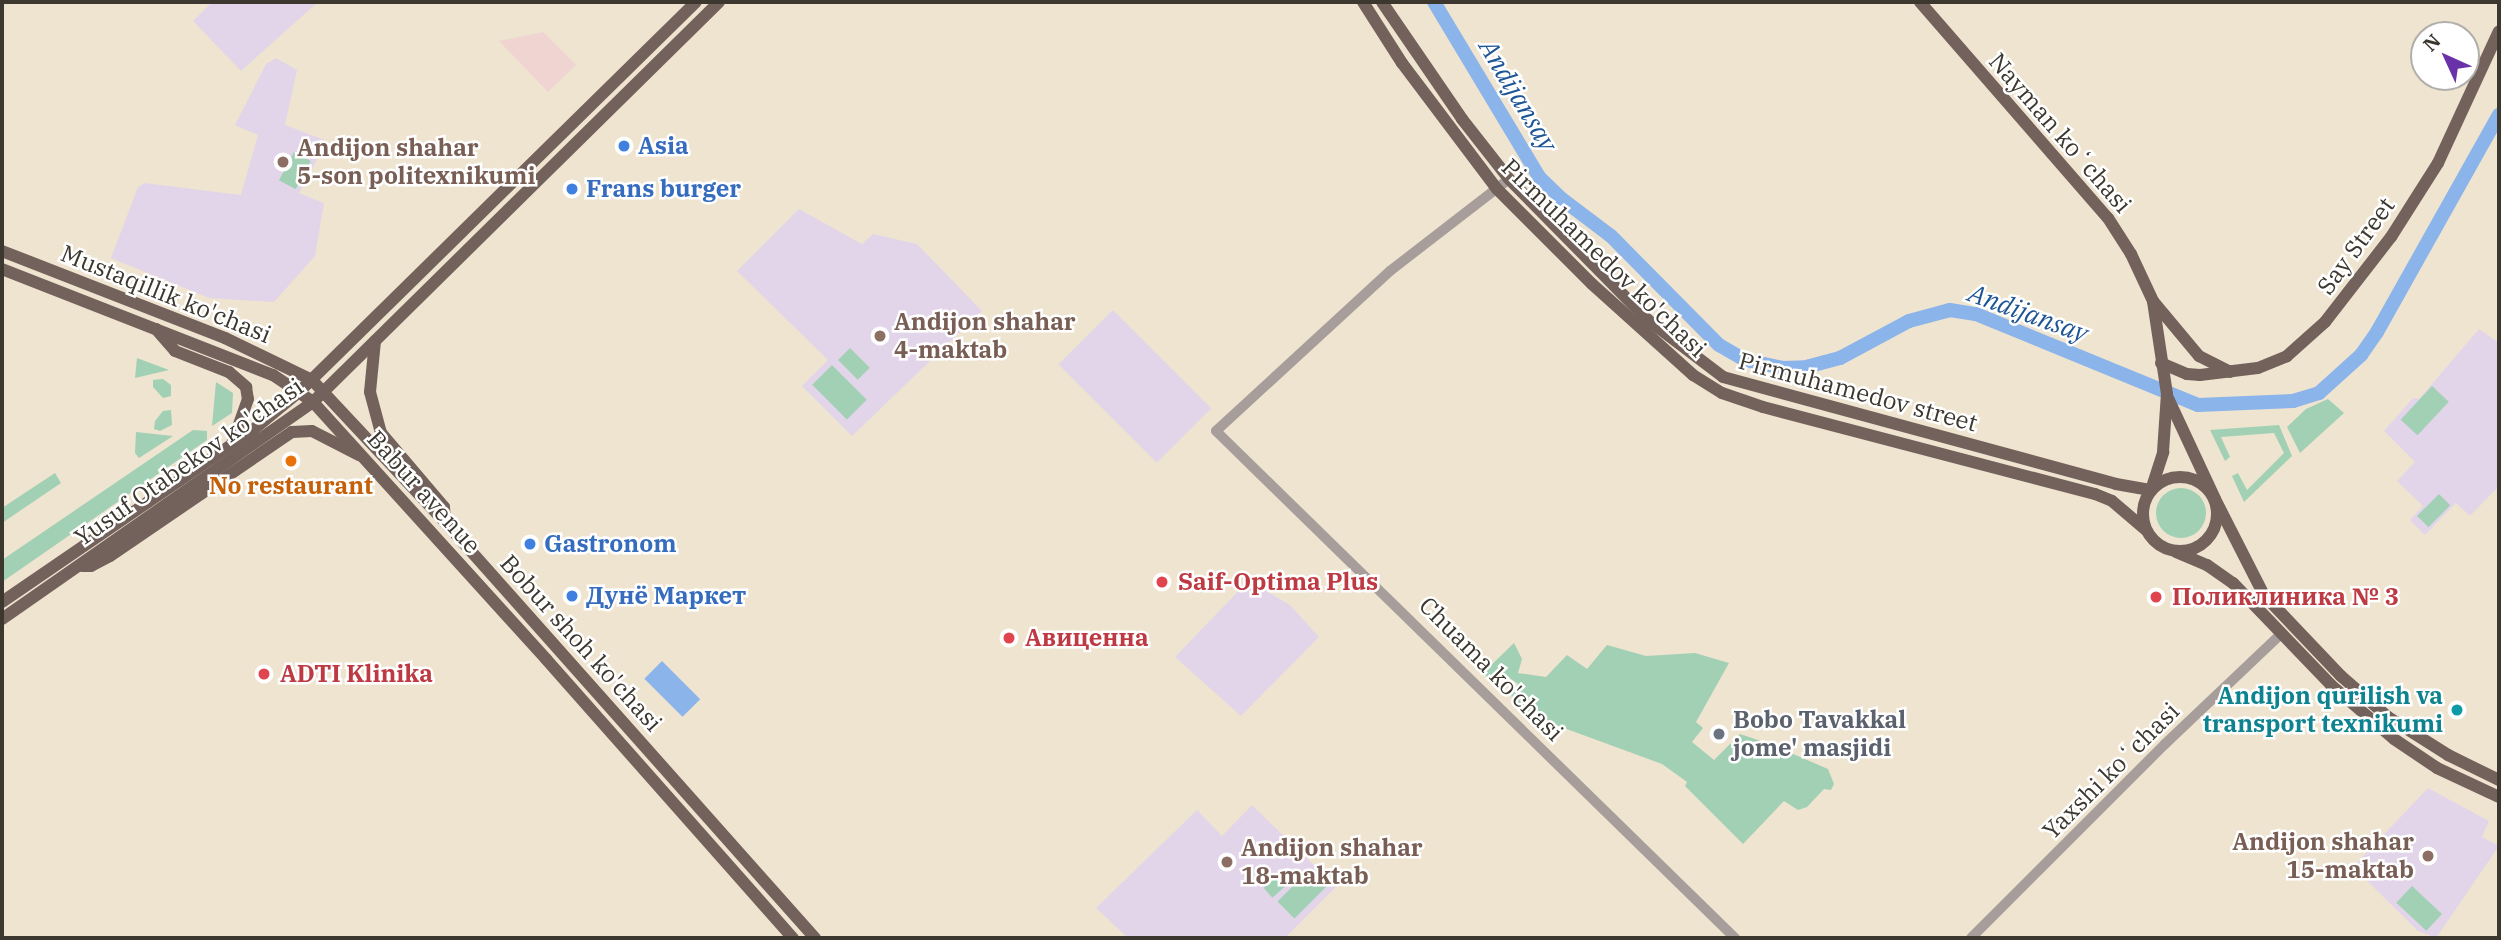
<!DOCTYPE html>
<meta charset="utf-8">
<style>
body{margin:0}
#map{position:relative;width:2501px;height:940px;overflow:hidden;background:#efe4d0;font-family:"IBM Plex Serif",serif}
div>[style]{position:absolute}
.commercial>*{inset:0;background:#efd4d2}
.education>*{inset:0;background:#e3d5e9;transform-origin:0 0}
.green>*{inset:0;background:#a1d0b4;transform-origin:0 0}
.round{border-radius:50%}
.water>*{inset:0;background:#8ab4ea;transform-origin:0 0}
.river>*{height:14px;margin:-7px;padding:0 7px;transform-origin:7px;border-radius:7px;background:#8ab4ea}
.minor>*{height:10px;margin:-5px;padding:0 5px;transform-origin:5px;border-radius:5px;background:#a79d9a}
.major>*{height:12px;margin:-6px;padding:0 6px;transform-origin:6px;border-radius:6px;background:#73625c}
.major>.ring{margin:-6px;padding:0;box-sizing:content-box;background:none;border:12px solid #73625c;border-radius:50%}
.dots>*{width:19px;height:19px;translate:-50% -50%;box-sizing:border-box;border:4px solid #fff;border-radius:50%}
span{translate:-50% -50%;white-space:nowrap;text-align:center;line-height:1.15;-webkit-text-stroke:5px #fff;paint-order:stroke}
.street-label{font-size:24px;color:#3c3830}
.shop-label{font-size:24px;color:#366cbe;font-weight:700}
.left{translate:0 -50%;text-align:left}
.education-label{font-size:24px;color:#785e54;font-weight:700}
.right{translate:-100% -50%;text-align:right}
.food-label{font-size:24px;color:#c56008;font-weight:700}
.health-label{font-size:24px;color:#be3a42;font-weight:700}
.culture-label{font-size:24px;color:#0d838f;font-weight:700}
.worship-label{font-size:24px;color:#5b616d;font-weight:700}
.water-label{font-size:26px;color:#1d5494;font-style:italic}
.frame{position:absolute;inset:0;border:4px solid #3c3830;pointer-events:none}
.north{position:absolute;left:2410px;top:21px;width:70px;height:70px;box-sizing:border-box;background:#fff;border:2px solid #b1afac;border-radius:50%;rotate:315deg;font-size:19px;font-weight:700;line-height:28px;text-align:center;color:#3c3830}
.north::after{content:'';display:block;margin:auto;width:24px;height:32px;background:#6932a9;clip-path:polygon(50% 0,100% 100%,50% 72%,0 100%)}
</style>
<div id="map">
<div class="commercial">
<i style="clip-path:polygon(543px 32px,576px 65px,548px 92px,499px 41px)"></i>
</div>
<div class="education">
<i style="clip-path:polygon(212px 2px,318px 2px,241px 71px,193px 21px)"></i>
<i style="clip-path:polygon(276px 58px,297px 70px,285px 125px,327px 141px,299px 193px,324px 203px,315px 256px,274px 302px,209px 298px,111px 258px,138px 187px,145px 183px,241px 195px,258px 135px,235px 125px,266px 64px)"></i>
<i style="clip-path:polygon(799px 209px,862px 244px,873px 234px,917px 244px,982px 311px,852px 436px,802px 386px,828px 360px,737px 271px)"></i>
<i style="left:1113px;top:310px;width:139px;height:77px;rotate:45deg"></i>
<i style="clip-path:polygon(2479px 329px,2499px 343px,2499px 486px,2470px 516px,2456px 503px,2425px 535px,2410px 520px,2423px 506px,2397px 481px,2415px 462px,2384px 431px,2413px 398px,2419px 399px)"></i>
<i style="clip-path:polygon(1248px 581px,1290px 605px,1319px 637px,1241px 716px,1175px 657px)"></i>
<i style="clip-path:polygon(2428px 788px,2489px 821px,2482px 837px,2499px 846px,2436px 938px,2418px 931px,2353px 867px)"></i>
<i style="clip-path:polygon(1252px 805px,1336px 887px,1285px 938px,1128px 938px,1096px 908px,1197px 810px,1222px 836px)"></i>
</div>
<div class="green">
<i style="left:294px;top:152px;width:19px;height:32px;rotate:28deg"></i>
<i style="left:850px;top:348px;width:28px;height:17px;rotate:45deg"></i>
<i style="clip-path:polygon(137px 358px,169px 370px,135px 378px)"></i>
<i style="left:832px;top:365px;width:49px;height:28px;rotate:45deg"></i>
<i style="clip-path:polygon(163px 379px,171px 385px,171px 396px,163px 398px,153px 387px,153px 380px)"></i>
<i style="clip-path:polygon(216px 382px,233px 393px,232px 413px,212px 426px)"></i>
<i style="left:2432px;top:386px;width:23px;height:46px;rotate:43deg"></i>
<i style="clip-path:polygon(2328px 399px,2344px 413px,2300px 453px,2287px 427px,2306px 409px)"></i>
<i style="clip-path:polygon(171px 410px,172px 425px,160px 431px,154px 429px,155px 421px,163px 411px)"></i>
<i style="clip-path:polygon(2279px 425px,2292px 456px,2244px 502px,2232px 476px,2238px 473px,2247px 490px,2284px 453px,2274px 433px,2221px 437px,2230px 457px,2225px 461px,2210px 430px)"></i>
<i style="clip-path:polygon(193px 430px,207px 431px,207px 440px,2px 582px,2px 560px)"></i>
<i style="clip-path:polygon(136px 432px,173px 436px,139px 458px,135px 453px)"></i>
<i style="clip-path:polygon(55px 473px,61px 483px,2px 523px,2px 508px)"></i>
<i class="round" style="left:2156px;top:488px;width:50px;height:50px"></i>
<i style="left:2439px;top:494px;width:16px;height:31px;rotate:45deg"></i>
<i style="clip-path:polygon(1514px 643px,1522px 659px,1518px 673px,1546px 677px,1567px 655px,1587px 669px,1607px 645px,1646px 656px,1695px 653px,1729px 663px,1696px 722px,1703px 728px,1692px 742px,1714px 760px,1740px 734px,1770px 744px,1828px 769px,1834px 784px,1831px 790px,1824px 789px,1807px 807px,1798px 810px,1784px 801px,1743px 844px,1685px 786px,1687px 782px,1662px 764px,1534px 717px,1511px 696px,1518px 684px,1500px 671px,1490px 680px,1483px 673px)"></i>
<i style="left:1286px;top:868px;width:13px;height:30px;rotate:48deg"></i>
<i style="left:1310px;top:869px;width:24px;height:46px;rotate:45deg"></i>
<i style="left:2412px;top:886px;width:41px;height:23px;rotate:43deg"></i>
</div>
<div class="water">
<i style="left:662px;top:661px;width:54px;height:25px;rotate:45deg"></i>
</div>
<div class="river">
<i style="left:1434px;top:2px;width:204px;rotate:59deg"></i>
<i style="left:1539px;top:177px;width:32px;rotate:44deg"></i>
<i style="left:1562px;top:199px;width:61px;rotate:37.1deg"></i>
<i style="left:1611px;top:236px;width:153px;rotate:45.3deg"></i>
<i style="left:1719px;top:345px;width:30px;rotate:30deg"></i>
<i style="left:1745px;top:360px;width:38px;rotate:12deg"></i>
<i style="left:1782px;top:368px;width:24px;rotate:-2deg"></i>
<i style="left:1806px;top:367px;width:35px;rotate:-15deg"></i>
<i style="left:1840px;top:358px;width:78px;rotate:-28.2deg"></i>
<i style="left:1909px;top:321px;width:42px;rotate:-15deg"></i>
<i style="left:1950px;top:310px;width:26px;rotate:9deg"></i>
<i style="left:1976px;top:314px;width:240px;rotate:22.3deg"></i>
<i style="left:2198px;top:405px;width:95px;rotate:-2.4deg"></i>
<i style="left:2293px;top:401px;width:27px;rotate:-17deg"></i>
<i style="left:2319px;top:393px;width:57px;rotate:-42.1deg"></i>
<i style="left:2361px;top:355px;width:28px;rotate:-55deg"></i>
<i style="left:2377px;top:332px;width:249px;rotate:-60.7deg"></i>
</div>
<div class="minor">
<i style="left:1509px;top:179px;width:150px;rotate:142.3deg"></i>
<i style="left:1390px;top:271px;width:236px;rotate:137.4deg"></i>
<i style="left:1216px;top:431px;width:726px;rotate:44.33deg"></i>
<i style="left:1971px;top:938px;width:274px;rotate:-45deg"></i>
<i style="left:2165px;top:744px;width:160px;rotate:-43.5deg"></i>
</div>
<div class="major">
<i style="left:1363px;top:2px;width:72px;rotate:57.4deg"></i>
<i style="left:1402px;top:63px;width:158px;rotate:53deg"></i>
<i style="left:1497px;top:189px;width:134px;rotate:45deg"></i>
<i style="left:1592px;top:284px;width:136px;rotate:42deg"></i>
<i style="left:1693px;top:375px;width:34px;rotate:32deg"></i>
<i style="left:1722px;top:393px;width:43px;rotate:18.9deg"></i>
<i style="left:1763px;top:407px;width:343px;rotate:14.7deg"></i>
<i style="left:2095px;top:494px;width:18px;rotate:22deg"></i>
<i style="left:2112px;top:501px;width:45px;rotate:40.5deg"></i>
<i style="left:1382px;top:2px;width:142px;rotate:55.6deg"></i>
<i style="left:1462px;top:119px;width:76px;rotate:51.9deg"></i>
<i style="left:1509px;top:179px;width:198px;rotate:45.4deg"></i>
<i style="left:1648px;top:320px;width:94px;rotate:37.2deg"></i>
<i style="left:1723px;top:377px;width:407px;rotate:15.2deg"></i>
<i style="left:2116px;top:484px;width:36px;rotate:10deg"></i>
<i style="left:2151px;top:490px;width:40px;rotate:-72deg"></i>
<i style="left:2163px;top:452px;width:58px;rotate:-86.1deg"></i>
<i style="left:2167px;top:394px;width:94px;rotate:-98.6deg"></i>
<i style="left:1920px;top:2px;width:286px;rotate:49deg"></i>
<i style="left:2108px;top:218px;width:43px;rotate:57.4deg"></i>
<i style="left:2131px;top:254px;width:52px;rotate:64.9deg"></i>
<i style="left:2153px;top:301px;width:72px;rotate:50.1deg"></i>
<i style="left:2199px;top:356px;width:35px;rotate:27deg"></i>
<i style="left:2px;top:251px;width:239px;rotate:21.3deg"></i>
<i style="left:225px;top:338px;width:97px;rotate:25.8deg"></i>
<i style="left:312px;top:380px;width:195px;rotate:46.9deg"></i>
<i style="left:445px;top:522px;width:557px;rotate:48.35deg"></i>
<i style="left:2px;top:269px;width:291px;rotate:21.4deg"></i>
<i style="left:273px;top:375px;width:48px;rotate:34deg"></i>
<i style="left:313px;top:402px;width:347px;rotate:47.8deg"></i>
<i style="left:546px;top:659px;width:373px;rotate:48.5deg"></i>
<i style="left:156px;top:329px;width:29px;rotate:49deg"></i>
<i style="left:175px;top:351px;width:58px;rotate:21.3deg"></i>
<i style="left:229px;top:372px;width:23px;rotate:41deg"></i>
<i style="left:246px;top:387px;width:12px;rotate:81deg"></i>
<i style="left:248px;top:399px;width:48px;rotate:109.6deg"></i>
<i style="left:375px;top:341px;width:51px;rotate:95.6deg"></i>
<i style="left:370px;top:392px;width:42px;rotate:75deg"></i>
<i style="left:381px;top:433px;width:97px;rotate:49.6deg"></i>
<i style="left:444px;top:507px;width:15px;rotate:86deg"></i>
<i style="left:2161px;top:363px;width:28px;rotate:23deg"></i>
<i style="left:2187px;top:374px;width:13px;rotate:4deg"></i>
<i style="left:2200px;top:375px;width:58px;rotate:-6.9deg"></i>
<i style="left:2258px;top:368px;width:31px;rotate:-22deg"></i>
<i style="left:2287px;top:356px;width:51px;rotate:-41.8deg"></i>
<i style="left:2325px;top:322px;width:108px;rotate:-52.2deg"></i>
<i style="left:2391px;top:237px;width:88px;rotate:-57.6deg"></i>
<i style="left:2438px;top:163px;width:145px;rotate:-65.2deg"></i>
<i style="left:2168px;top:398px;width:111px;rotate:65deg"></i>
<i style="left:2215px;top:499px;width:108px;rotate:63deg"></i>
<i style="left:2264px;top:595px;width:112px;rotate:46.5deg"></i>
<i style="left:2341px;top:676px;width:62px;rotate:41.1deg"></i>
<i style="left:2388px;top:717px;width:71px;rotate:32.3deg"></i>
<i style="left:2448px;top:755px;width:57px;rotate:26.1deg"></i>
<i class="ring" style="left:2143px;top:477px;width:62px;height:62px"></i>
<i style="left:2176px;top:552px;width:34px;rotate:23deg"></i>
<i style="left:2207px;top:565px;width:32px;rotate:35deg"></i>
<i style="left:2233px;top:583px;width:141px;rotate:46.1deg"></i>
<i style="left:2331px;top:685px;width:83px;rotate:40.6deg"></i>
<i style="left:2394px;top:739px;width:52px;rotate:34deg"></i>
<i style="left:2437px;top:768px;width:68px;rotate:25.1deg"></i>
<i style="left:82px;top:566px;width:9px"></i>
<i style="left:91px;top:566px;width:21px;rotate:-28deg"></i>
<i style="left:110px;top:556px;width:220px;rotate:-34.3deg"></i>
<i style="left:292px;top:432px;width:20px;rotate:-3deg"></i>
<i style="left:312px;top:431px;width:53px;rotate:27.1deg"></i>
<i style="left:2px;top:602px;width:304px;rotate:-34.4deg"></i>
<i style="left:253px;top:430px;width:61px;rotate:-39.7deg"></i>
<i style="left:300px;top:391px;width:555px;rotate:-44.49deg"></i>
<i style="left:2px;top:619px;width:379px;rotate:-34.9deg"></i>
<i style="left:313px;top:402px;width:570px;rotate:-44.57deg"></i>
</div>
<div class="dots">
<i style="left:624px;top:146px;background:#3f7fe0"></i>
<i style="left:283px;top:162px;background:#8d6e63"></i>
<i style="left:572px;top:189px;background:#3f7fe0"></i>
<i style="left:880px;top:336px;background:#8d6e63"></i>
<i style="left:291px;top:461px;background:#e8710a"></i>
<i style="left:530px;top:544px;background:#3f7fe0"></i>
<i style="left:1162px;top:582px;background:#e0444e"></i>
<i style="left:572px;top:596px;background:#3f7fe0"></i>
<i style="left:2156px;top:597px;background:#e0444e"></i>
<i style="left:1009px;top:638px;background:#e0444e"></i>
<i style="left:264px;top:674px;background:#e0444e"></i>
<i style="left:2457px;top:710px;background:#0f9aa8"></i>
<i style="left:1719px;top:734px;background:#6b7280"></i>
<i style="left:2428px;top:856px;background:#8d6e63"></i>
<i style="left:1227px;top:862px;background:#8d6e63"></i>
</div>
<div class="street-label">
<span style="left:2060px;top:133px;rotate:49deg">Nayman koʻchasi</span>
<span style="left:2356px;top:246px;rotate:-54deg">Say Street</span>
<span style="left:1604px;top:258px;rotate:44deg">Pirmuhamedov ko'chasi</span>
<span style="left:166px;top:294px;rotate:22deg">Mustaqillik ko'chasi</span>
<span style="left:1858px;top:392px;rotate:15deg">Pirmuhamedov street</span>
<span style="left:189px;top:462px;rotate:-35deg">Yusuf Otabekov ko'chasi</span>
<span style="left:424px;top:492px;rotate:48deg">Babur avenue</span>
<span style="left:581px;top:643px;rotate:48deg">Bobur shoh ko'chasi</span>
<span style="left:1491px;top:669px;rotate:45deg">Chuama ko'chasi</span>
<span style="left:2111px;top:771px;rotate:-45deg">Yaxshi koʻchasi</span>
</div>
<div class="shop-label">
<span class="left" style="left:638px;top:146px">Asia</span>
<span class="left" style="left:586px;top:189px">Frans burger</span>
<span class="left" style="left:544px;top:544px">Gastronom</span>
<span class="left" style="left:586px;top:596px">Дунё Маркет</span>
</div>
<div class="education-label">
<span class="left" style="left:297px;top:162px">Andijon shahar<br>5-son politexnikumi</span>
<span class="left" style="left:894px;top:336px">Andijon shahar<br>4-maktab</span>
<span class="right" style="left:2414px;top:856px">Andijon shahar<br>15-maktab</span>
<span class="left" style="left:1241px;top:862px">Andijon shahar<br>18-maktab</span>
</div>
<div class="food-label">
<span style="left:291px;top:486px">No restaurant</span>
</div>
<div class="health-label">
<span class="left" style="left:1178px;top:582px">Saif-Optima Plus</span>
<span class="left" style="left:2172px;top:597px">Поликлиника № 3</span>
<span class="left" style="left:1025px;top:638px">Авиценна</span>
<span class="left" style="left:280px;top:674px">ADTI Klinika</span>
</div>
<div class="culture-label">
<span class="right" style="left:2443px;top:710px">Andijon qurilish va<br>transport texnikumi</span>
</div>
<div class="worship-label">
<span class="left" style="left:1733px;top:734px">Bobo Tavakkal<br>jome' masjidi</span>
</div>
<div class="water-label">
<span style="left:1518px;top:95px;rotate:59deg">Andijansay</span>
<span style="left:2028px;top:313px;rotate:20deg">Andijansay</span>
</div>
<div class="frame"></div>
<div class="north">N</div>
</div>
